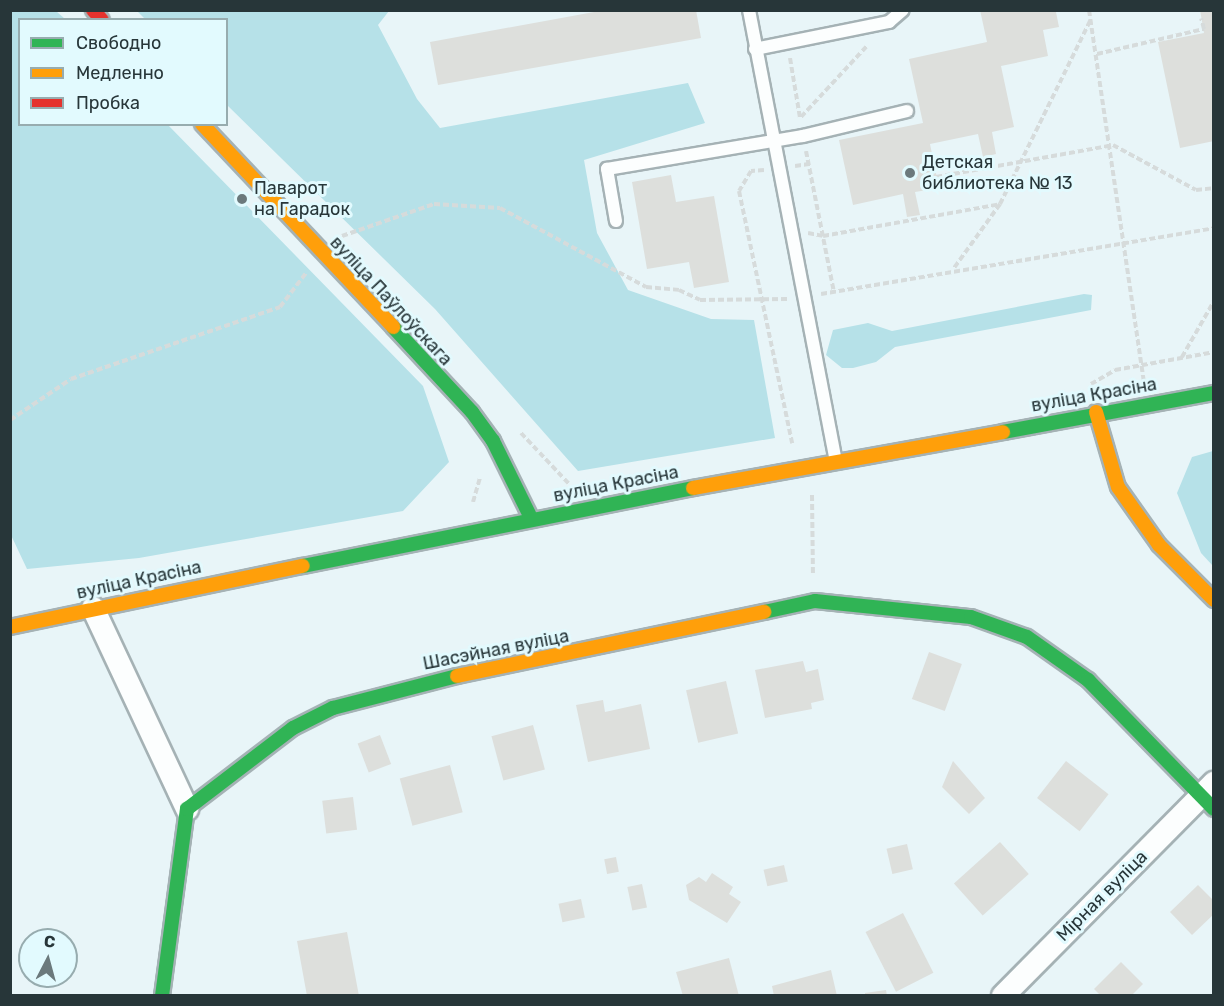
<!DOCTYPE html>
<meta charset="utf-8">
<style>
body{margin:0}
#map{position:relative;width:1224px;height:1006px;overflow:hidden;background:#e8f5f8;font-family:Rubik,sans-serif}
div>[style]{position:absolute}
.green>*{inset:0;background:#b6e1e8}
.building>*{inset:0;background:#dddfdc;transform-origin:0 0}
.path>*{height:4px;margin-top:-2px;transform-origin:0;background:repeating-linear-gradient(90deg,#d6dbdb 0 6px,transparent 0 9px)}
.roads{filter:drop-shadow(2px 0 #a5b2b5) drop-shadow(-2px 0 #a5b2b5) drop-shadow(0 2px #a5b2b5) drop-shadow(0 -2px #a5b2b5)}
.lane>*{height:12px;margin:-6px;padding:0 6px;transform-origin:6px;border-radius:6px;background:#fcfefe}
.street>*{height:22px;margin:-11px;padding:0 11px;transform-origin:11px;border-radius:11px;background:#fcfefe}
.fast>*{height:14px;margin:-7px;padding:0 7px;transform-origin:7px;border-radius:7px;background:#30b455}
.slow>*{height:14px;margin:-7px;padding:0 7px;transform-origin:7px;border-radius:7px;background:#ff9f0a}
.jam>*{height:14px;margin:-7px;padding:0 7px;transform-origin:7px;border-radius:7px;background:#e5322d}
.dots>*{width:16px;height:16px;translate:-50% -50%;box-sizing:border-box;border:3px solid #e2fafe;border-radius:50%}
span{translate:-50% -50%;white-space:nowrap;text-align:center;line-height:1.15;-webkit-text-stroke:6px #e2fafe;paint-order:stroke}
.poi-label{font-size:18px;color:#273639}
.left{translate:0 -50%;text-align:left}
.street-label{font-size:18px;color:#273639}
.frame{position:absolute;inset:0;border:12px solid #273639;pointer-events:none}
.legend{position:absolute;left:18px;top:18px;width:210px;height:108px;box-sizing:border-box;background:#e2fafe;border:2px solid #97acaf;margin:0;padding:8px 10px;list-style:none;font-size:18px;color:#273639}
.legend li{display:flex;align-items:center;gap:12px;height:30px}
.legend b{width:30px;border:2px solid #97acaf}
.north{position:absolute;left:18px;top:928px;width:60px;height:60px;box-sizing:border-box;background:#e2fafe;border:2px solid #97acaf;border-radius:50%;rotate:6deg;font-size:16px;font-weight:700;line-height:24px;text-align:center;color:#273639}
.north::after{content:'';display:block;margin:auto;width:21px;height:27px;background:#6b797c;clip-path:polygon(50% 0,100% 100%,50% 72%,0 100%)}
</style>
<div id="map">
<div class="green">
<i style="clip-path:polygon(10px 11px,56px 11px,65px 19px,20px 20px,20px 124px,168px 125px,423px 386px,449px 462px,403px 511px,139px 558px,27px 569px,10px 533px)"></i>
<i style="clip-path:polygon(137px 11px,389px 11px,378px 25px,417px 99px,440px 128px,688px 83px,705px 123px,584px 160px,597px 233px,628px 290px,711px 319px,754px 320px,775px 438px,578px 471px,435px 309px,227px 105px,226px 20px,145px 19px)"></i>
<i style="clip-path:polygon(1084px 294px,1092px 295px,1091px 310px,895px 347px,876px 362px,853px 368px,842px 368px,826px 355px,833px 330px,868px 323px,892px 331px)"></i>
<i style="clip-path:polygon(1213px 451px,1214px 451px,1213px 566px,1201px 553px,1177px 493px,1192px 457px)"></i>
</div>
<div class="building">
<i style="clip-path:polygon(605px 10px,696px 10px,701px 38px,438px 85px,430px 42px)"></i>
<i style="clip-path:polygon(980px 10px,1056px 12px,1059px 27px,1043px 30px,1048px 56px,1001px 66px,1014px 127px,992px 132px,996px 154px,983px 157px,978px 134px,930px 144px,939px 188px,915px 192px,920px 215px,907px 217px,903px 194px,853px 205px,839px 140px,923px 123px,909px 59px,987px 42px)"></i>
<i style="clip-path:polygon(1200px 10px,1214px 10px,1214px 141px,1180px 148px,1158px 42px,1204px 33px)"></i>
<i style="clip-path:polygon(671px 175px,676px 202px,714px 196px,729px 282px,694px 288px,689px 262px,647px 269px,632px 182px)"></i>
<i style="left:929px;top:652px;width:35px;height:50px;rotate:20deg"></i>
<i style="clip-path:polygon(803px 661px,806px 672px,818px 669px,824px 700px,811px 703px,812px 709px,765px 718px,755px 670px)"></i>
<i style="left:726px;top:681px;width:54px;height:41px;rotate:77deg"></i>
<i style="clip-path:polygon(603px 700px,605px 712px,641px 704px,650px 749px,588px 762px,576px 705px)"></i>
<i style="left:533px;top:725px;width:46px;height:43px;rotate:75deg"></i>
<i style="left:380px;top:735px;width:31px;height:24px;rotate:69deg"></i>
<i style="clip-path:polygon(953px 761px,985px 798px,969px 814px,942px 787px)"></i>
<i style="left:1066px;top:761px;width:54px;height:47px;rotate:38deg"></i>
<i style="left:450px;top:765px;width:49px;height:52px;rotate:75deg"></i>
<i style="left:353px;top:797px;width:33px;height:31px;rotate:83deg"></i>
<i style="left:1000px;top:842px;width:43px;height:62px;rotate:48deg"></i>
<i style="left:907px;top:844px;width:26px;height:21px;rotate:77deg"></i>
<i style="left:616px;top:857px;width:15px;height:12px;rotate:79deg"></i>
<i style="left:784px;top:865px;width:17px;height:21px;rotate:77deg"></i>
<i style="clip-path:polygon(712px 873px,733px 887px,729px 894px,741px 902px,727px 923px,689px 900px,686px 885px,699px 877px,706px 882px)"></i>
<i style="left:642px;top:884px;width:24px;height:15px;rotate:78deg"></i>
<i style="clip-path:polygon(1198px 885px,1214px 901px,1214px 914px,1192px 935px,1170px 912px)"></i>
<i style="left:581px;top:899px;width:19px;height:23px;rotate:78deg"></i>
<i style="left:903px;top:913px;width:67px;height:42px;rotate:63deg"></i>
<i style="clip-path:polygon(347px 932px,359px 996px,307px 996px,297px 941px)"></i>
<i style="clip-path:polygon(729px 958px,739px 996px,683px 996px,676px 972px)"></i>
<i style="clip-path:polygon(1121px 962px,1143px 984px,1131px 996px,1101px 996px,1094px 989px)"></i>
<i style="clip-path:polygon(831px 970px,837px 996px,774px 996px,772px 986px)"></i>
<i style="clip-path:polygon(886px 990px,887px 996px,865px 996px,865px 993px)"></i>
</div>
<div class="path">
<i style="left:1089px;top:10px;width:375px;rotate:81.6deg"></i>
<i style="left:1097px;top:54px;width:110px;rotate:-13.2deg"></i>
<i style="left:1204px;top:29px;width:11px;rotate:-105deg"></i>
<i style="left:790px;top:58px;width:61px;rotate:80.5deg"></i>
<i style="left:801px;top:117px;width:97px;rotate:-47.1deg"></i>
<i style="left:806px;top:151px;width:144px;rotate:78.8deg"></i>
<i style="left:795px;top:166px;width:14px;rotate:-8deg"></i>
<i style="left:764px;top:170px;width:13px;rotate:176deg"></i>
<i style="left:751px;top:171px;width:23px;rotate:121deg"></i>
<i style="left:739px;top:191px;width:258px;rotate:78.1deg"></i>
<i style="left:936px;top:177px;width:180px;rotate:-10.2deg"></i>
<i style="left:1113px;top:145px;width:94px;rotate:28.5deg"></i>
<i style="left:1196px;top:190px;width:18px;rotate:-6deg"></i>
<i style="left:1000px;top:204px;width:204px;rotate:-63.8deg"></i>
<i style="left:808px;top:233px;width:15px;rotate:11deg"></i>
<i style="left:823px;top:236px;width:180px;rotate:-10.2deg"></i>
<i style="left:1000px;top:204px;width:79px;rotate:125.7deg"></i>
<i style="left:342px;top:236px;width:97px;rotate:-19.2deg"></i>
<i style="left:434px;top:204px;width:66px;rotate:3.5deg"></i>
<i style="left:500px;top:208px;width:166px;rotate:28.4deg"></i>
<i style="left:646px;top:287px;width:33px;rotate:5deg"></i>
<i style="left:679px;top:290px;width:23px;rotate:25deg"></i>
<i style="left:700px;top:300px;width:87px;rotate:-0.7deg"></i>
<i style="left:821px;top:294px;width:399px;rotate:-9.5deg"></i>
<i style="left:1182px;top:357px;width:64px;rotate:-60.3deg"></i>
<i style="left:1091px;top:384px;width:28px;rotate:-30deg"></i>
<i style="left:1115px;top:370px;width:101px;rotate:-10.3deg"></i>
<i style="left:10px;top:420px;width:73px;rotate:-33.9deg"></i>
<i style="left:71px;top:379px;width:221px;rotate:-19deg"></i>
<i style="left:280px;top:307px;width:43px;rotate:-52.6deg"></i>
<i style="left:521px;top:433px;width:70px;rotate:46.7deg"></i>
<i style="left:812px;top:495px;width:79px;rotate:89.3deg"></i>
<i style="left:473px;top:502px;width:25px;rotate:-74deg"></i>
</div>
<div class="roads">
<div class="lane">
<i style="left:749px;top:10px;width:458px;rotate:79.1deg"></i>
<i style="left:755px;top:49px;width:137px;rotate:-11.4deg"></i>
<i style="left:889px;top:22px;width:18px;rotate:-41deg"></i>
<i style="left:616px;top:221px;width:53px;rotate:-99.8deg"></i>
<i style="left:607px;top:169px;width:199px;rotate:-9.6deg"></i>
<i style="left:803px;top:136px;width:107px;rotate:-13.5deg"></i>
</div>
<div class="street">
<i style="left:93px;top:608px;width:222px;rotate:64.9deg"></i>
<i style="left:1003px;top:996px;width:300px;rotate:-45.3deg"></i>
</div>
<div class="fast">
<i style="left:393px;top:327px;width:116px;rotate:47.1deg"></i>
<i style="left:472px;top:412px;width:36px;rotate:54deg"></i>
<i style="left:493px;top:441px;width:86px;rotate:63.7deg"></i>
<i style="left:1003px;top:432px;width:215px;rotate:-10.5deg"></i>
<i style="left:303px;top:566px;width:398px;rotate:-11.3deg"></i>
<i style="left:764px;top:612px;width:52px;rotate:-12.2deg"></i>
<i style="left:815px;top:601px;width:157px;rotate:5.9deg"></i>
<i style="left:971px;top:617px;width:59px;rotate:19.7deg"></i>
<i style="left:1027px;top:637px;width:75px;rotate:35.2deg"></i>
<i style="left:1088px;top:680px;width:180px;rotate:45.7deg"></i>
<i style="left:162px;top:996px;width:189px;rotate:-82.4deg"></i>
<i style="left:187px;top:809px;width:133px;rotate:-37.4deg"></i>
<i style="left:293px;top:728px;width:45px;rotate:-26.6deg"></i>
<i style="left:333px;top:708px;width:128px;rotate:-14.5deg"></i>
</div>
<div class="slow">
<i style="left:202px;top:124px;width:279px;rotate:46.7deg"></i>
<i style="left:1096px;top:412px;width:78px;rotate:73.7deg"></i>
<i style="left:1118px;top:487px;width:71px;rotate:54.7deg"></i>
<i style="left:1159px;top:545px;width:78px;rotate:45deg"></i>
<i style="left:693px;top:488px;width:315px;rotate:-10.2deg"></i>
<i style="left:10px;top:627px;width:299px;rotate:-11.8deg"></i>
<i style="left:457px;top:676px;width:314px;rotate:-11.8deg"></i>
</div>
<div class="jam">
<i style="left:93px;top:10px;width:13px;rotate:48deg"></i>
</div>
</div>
<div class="dots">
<i style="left:910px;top:173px;background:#6b797c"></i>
<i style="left:242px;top:199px;background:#6b797c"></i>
</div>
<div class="poi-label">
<span class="left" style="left:922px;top:173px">Детская<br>библиотека № 13</span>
<span class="left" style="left:254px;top:199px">Паварот<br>на Гарадок</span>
</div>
<div class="street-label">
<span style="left:391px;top:301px;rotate:47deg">вуліца Паўлоўскага</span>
<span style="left:1094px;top:395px;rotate:-10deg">вуліца Красіна</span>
<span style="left:616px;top:484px;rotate:-11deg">вуліца Красіна</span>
<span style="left:139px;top:580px;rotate:-12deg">вуліца Красіна</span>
<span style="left:496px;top:650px;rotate:-11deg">Шасэйная вуліца</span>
<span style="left:1102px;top:896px;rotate:-45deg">Мірная вуліца</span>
</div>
<div class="frame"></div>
<ul class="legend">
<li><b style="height:8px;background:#30b455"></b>Свободно</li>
<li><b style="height:8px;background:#ff9f0a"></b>Медленно</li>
<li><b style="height:8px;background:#e5322d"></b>Пробка</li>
</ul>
<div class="north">С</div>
</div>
